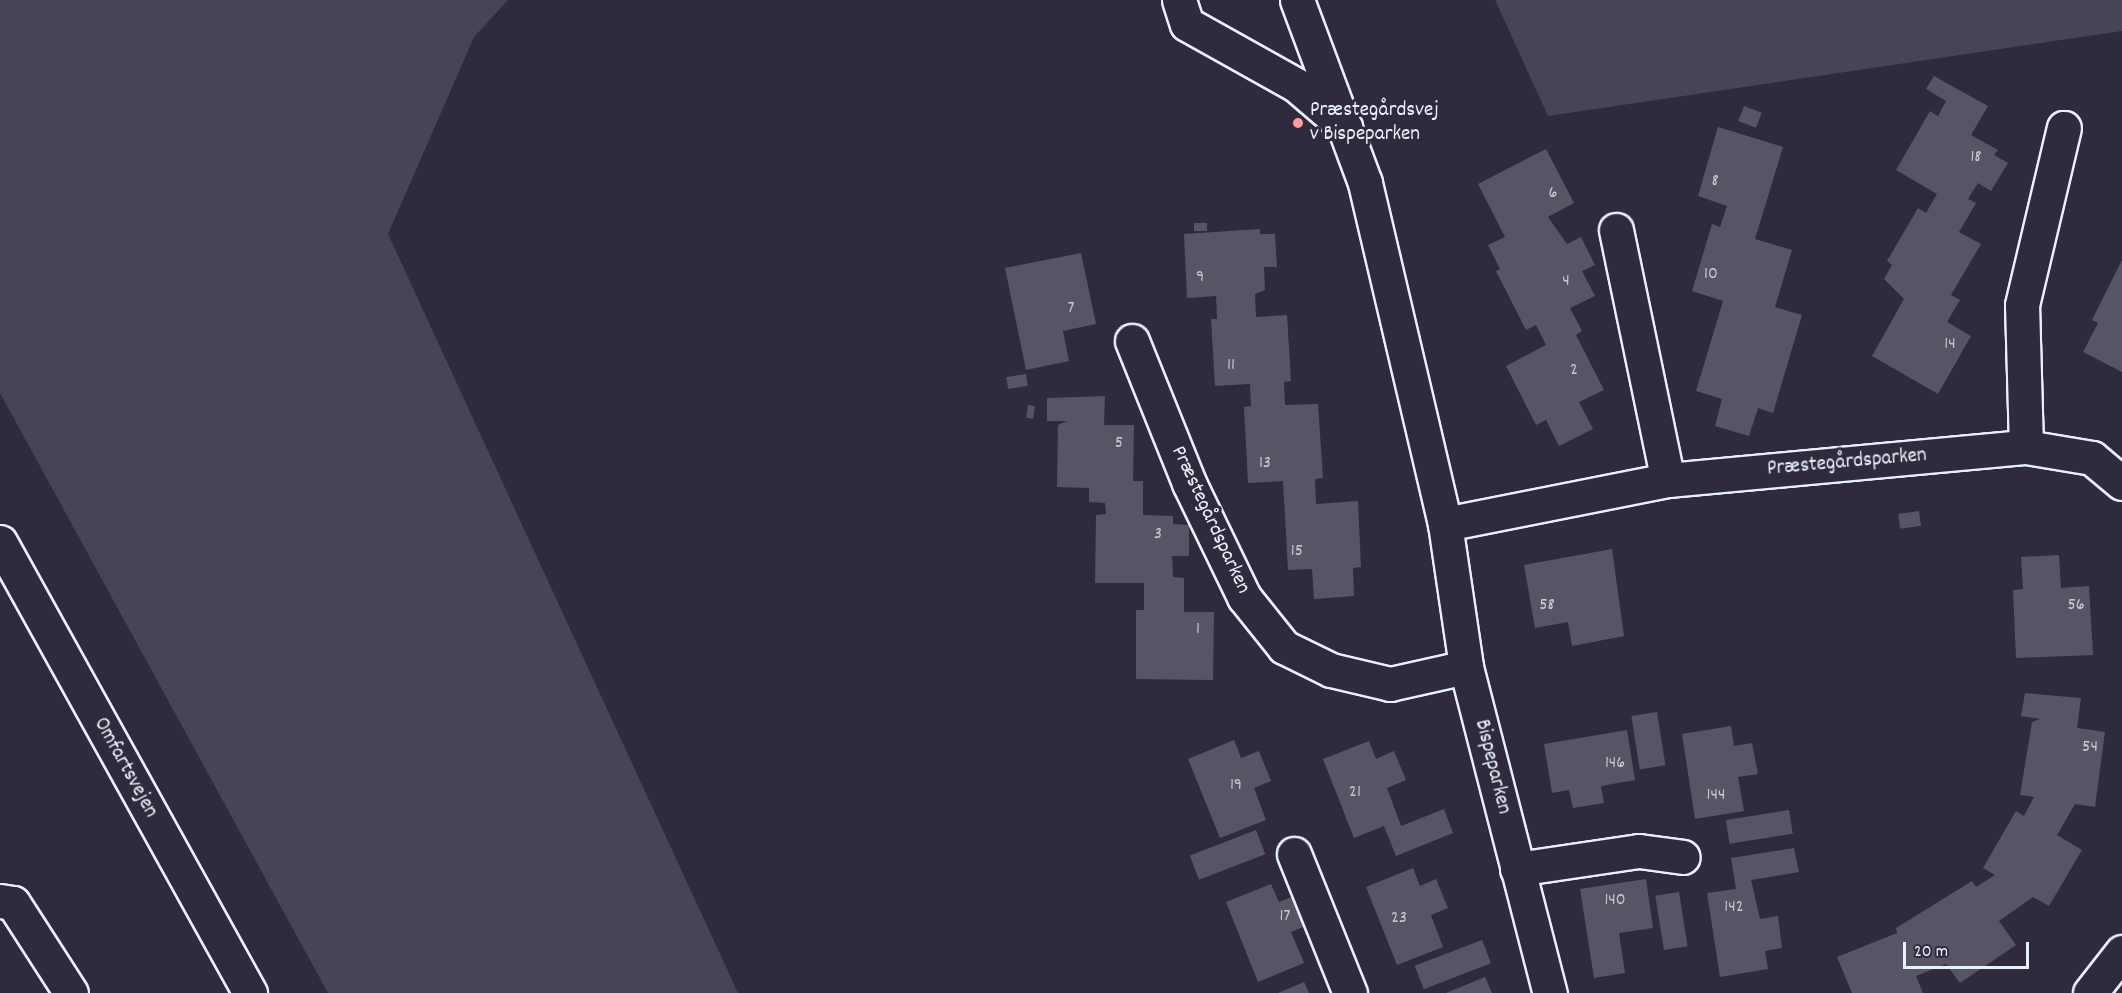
<!DOCTYPE html>
<meta charset="utf-8">
<style>
body{margin:0}
#map{position:relative;width:2122px;height:993px;overflow:hidden;background:#2f2a3d;font-family:Dekko,sans-serif}
div>[style]{position:absolute}
.green>*{inset:0;background:#464455}
.building>*{inset:0;background:#575565;transform-origin:0 0}
.roads{filter:drop-shadow(2px 0 #e8f1f8) drop-shadow(-2px 0 #e8f1f8) drop-shadow(0 2px #e8f1f8) drop-shadow(0 -2px #e8f1f8)}
.minor>*{height:33px;margin:-16.5px;padding:0 16.5px;transform-origin:16.5px;border-radius:16.5px;background:#2f2a3d}
.highway>*{height:33px;margin:-16.5px;padding:0 16.5px;transform-origin:16.5px;border-radius:16.5px;background:#2f2a3d}
.dots>*{width:16px;height:16px;translate:-50% -50%;box-sizing:border-box;border:3px solid #2f2a3d;border-radius:50%}
span{translate:-50% -50%;white-space:nowrap;text-align:center;line-height:1.15;-webkit-text-stroke:6px #2f2a3d;paint-order:stroke}
.number-label{font-size:18px;color:#c4cad3}
.number-label span{-webkit-text-stroke-width:0}
.poi-label{font-size:21px;color:#e8f1f8}
.left{translate:0 -50%;text-align:left}
.street-label{font-size:21px;color:#e8f1f8}
.scale{position:absolute;left:1903px;top:942px;width:126px;height:27px;box-sizing:border-box;border:3px solid #e8f1f8;border-top:0;padding-left:8px;font-size:18px;line-height:21px;white-space:nowrap;color:#e8f1f8;-webkit-text-stroke:4px #2f2a3d;paint-order:stroke}
</style>
<div id="map">
<div class="green">
<i style="clip-path:polygon(0 0,508px 0,474px 37px,388px 234px,738px 993px,328px 993px,0 393px)"></i>
<i style="clip-path:polygon(1495px 0,2122px 0,2122px 31px,1548px 116px)"></i>
</div>
<div class="building">
<i style="clip-path:polygon(1934px 76px,1988px 106px,1971px 135px,1998px 150px,1994px 155px,2008px 163px,1991px 191px,1978px 183px,1968px 199px,1976px 203px,1959px 232px,1981px 244px,1951px 295px,1960px 300px,1947px 322px,1971px 336px,1938px 394px,1872px 356px,1904px 299px,1884px 279px,1892px 265px,1887px 261px,1918px 208px,1926px 213px,1937px 194px,1896px 170px,1930px 111px,1938px 116px,1946px 101px,1926px 89px)"></i>
<i style="left:1744px;top:106px;width:19px;height:16px;rotate:21deg"></i>
<i style="clip-path:polygon(1718px 127px,1783px 147px,1755px 239px,1792px 250px,1775px 307px,1802px 315px,1773px 413px,1758px 408px,1749px 436px,1715px 426px,1722px 399px,1696px 391px,1723px 301px,1692px 291px,1712px 224px,1720px 227px,1727px 206px,1698px 196px)"></i>
<i style="clip-path:polygon(1546px 149px,1574px 203px,1548px 217px,1567px 244px,1581px 237px,1595px 265px,1582px 271px,1595px 296px,1570px 308px,1582px 331px,1576px 335px,1604px 390px,1579px 402px,1593px 429px,1559px 446px,1546px 420px,1536px 425px,1506px 366px,1546px 345px,1536px 325px,1526px 330px,1496px 271px,1500px 269px,1488px 245px,1505px 237px,1478px 184px)"></i>
<i style="left:1194px;top:223px;width:13px;height:8px"></i>
<i style="clip-path:polygon(1260px 229px,1260px 234px,1275px 234px,1277px 267px,1264px 267px,1265px 290px,1255px 294px,1256px 317px,1287px 315px,1291px 381px,1284px 382px,1285px 405px,1318px 404px,1323px 478px,1315px 479px,1316px 504px,1358px 501px,1361px 567px,1353px 568px,1354px 596px,1314px 599px,1312px 569px,1288px 570px,1283px 481px,1248px 483px,1244px 407px,1251px 406px,1250px 384px,1215px 386px,1211px 319px,1217px 319px,1216px 296px,1187px 298px,1184px 234px)"></i>
<i style="clip-path:polygon(1081px 253px,1096px 324px,1063px 331px,1069px 361px,1026px 370px,1005px 268px)"></i>
<i style="clip-path:polygon(2122px 260px,2122px 372px,2083px 352px,2098px 323px,2092px 320px)"></i>
<i style="left:1026px;top:374px;width:12px;height:20px;rotate:81deg"></i>
<i style="clip-path:polygon(1105px 396px,1104px 425px,1134px 425px,1133px 481px,1143px 481px,1143px 515px,1173px 516px,1173px 524px,1189px 525px,1189px 556px,1172px 556px,1173px 577px,1184px 578px,1184px 612px,1214px 612px,1213px 680px,1136px 679px,1136px 610px,1144px 610px,1144px 583px,1095px 583px,1096px 515px,1106px 514px,1105px 503px,1089px 502px,1089px 488px,1057px 487px,1058px 425px,1067px 421px,1047px 421px,1047px 398px)"></i>
<i style="left:1028px;top:405px;width:7px;height:13px;rotate:8deg"></i>
<i style="left:1919px;top:511px;width:15px;height:21px;rotate:82deg"></i>
<i style="clip-path:polygon(1612px 549px,1624px 636px,1572px 646px,1568px 622px,1535px 628px,1524px 565px)"></i>
<i style="clip-path:polygon(2059px 555px,2061px 588px,2089px 586px,2093px 655px,2016px 658px,2013px 590px,2023px 589px,2021px 557px)"></i>
<i style="clip-path:polygon(2025px 693px,2081px 698px,2077px 728px,2105px 732px,2095px 807px,2075px 804px,2057px 835px,2082px 850px,2049px 906px,2033px 897px,1999px 921px,2016px 945px,1960px 983px,1946px 964px,1916px 976px,1923px 993px,1852px 993px,1837px 957px,1897px 933px,1896px 928px,1972px 881px,1976px 887px,1995px 875px,1983px 868px,2016px 811px,2024px 816px,2034px 797px,2020px 795px,2032px 722px,2040px 719px,2021px 716px)"></i>
<i style="left:1657px;top:712px;width:54px;height:26px;rotate:81deg"></i>
<i style="clip-path:polygon(1731px 726px,1734px 746px,1752px 743px,1758px 774px,1738px 777px,1744px 811px,1695px 819px,1682px 734px)"></i>
<i style="clip-path:polygon(1627px 730px,1635px 780px,1601px 786px,1604px 803px,1573px 808px,1569px 790px,1552px 793px,1544px 744px)"></i>
<i style="clip-path:polygon(1234px 740px,1241px 758px,1259px 751px,1271px 781px,1254px 788px,1266px 820px,1220px 838px,1188px 759px)"></i>
<i style="clip-path:polygon(1369px 741px,1376px 759px,1394px 751px,1406px 780px,1387px 788px,1401px 826px,1444px 809px,1453px 833px,1396px 856px,1384px 826px,1354px 838px,1323px 759px)"></i>
<i style="left:1789px;top:810px;width:24px;height:64px;rotate:81deg"></i>
<i style="left:1256px;top:830px;width:26px;height:71px;rotate:69deg"></i>
<i style="clip-path:polygon(1794px 848px,1799px 872px,1751px 880px,1760px 919px,1778px 916px,1782px 948px,1765px 951px,1768px 969px,1720px 977px,1707px 893px,1736px 889px,1731px 858px)"></i>
<i style="clip-path:polygon(1413px 868px,1420px 886px,1436px 879px,1448px 908px,1431px 915px,1443px 947px,1397px 965px,1366px 887px)"></i>
<i style="clip-path:polygon(1646px 879px,1653px 928px,1619px 933px,1625px 973px,1594px 978px,1580px 889px)"></i>
<i style="clip-path:polygon(1271px 884px,1279px 902px,1296px 895px,1308px 925px,1291px 932px,1304px 963px,1258px 982px,1226px 902px)"></i>
<i style="left:1679px;top:892px;width:55px;height:24px;rotate:81deg"></i>
<i style="left:1482px;top:940px;width:25px;height:72px;rotate:69deg"></i>
<i style="clip-path:polygon(1485px 977px,1492px 993px,1446px 993px)"></i>
<i style="clip-path:polygon(1304px 982px,1309px 993px,1278px 993px)"></i>
</div>
<div class="roads">
<div class="minor">
<i style="left:1179px;top:0;width:25px;rotate:72deg"></i>
<i style="left:1187px;top:24px;width:125px;rotate:29.2deg"></i>
<i style="left:1296px;top:85px;width:65px;rotate:40.6deg"></i>
<i style="left:1297px;top:0;width:195px;rotate:69.6deg"></i>
<i style="left:1365px;top:183px;width:350px;rotate:76.8deg"></i>
<i style="left:1445px;top:524px;width:145px;rotate:81.6deg"></i>
<i style="left:1466px;top:667px;width:337px;rotate:75.6deg"></i>
<i style="left:1616px;top:230px;width:255px;rotate:78.3deg"></i>
<i style="left:1132px;top:341px;width:153px;rotate:68.1deg"></i>
<i style="left:1189px;top:483px;width:127px;rotate:64.2deg"></i>
<i style="left:1244px;top:597px;width:64px;rotate:51.3deg"></i>
<i style="left:1284px;top:647px;width:52px;rotate:26.1deg"></i>
<i style="left:1331px;top:670px;width:61px;rotate:13.3deg"></i>
<i style="left:1390px;top:684px;width:78px;rotate:-12.6deg"></i>
<i style="left:2026px;top:447px;width:142px;rotate:-91.6deg"></i>
<i style="left:2022px;top:305px;width:182px;rotate:-76.7deg"></i>
<i style="left:1445px;top:524px;width:227px;rotate:-11.2deg"></i>
<i style="left:1668px;top:480px;width:360px;rotate:-5.3deg"></i>
<i style="left:2026px;top:447px;width:67px;rotate:9.5deg"></i>
<i style="left:2092px;top:458px;width:39px;rotate:40deg"></i>
<i style="left:1294px;top:854px;width:150px;rotate:68.1deg"></i>
<i style="left:1517px;top:869px;width:123px;rotate:-8.4deg"></i>
<i style="left:1639px;top:851px;width:44px;rotate:7.8deg"></i>
<i style="left:0;top:901px;width:13px;rotate:9deg"></i>
<i style="left:13px;top:903px;width:107px;rotate:57.2deg"></i>
<i style="left:2090px;top:993px;width:52px;rotate:-52deg"></i>
</div>
<div class="highway">
<i style="left:0;top:542px;width:516px;rotate:61deg"></i>
</div>
</div>
<div class="dots">
<i style="left:1298px;top:123px;background:#ff9aa2"></i>
</div>
<div class="number-label">
<span style="left:1976px;top:158px">18</span>
<span style="left:1715px;top:182px">8</span>
<span style="left:1553px;top:194px">6</span>
<span style="left:1711px;top:275px">10</span>
<span style="left:1200px;top:278px">9</span>
<span style="left:1566px;top:282px">4</span>
<span style="left:1071px;top:309px">7</span>
<span style="left:1950px;top:345px">14</span>
<span style="left:1231px;top:366px">11</span>
<span style="left:1574px;top:371px">2</span>
<span style="left:1119px;top:444px">5</span>
<span style="left:1265px;top:464px">13</span>
<span style="left:1158px;top:535px">3</span>
<span style="left:1297px;top:552px">15</span>
<span style="left:1547px;top:606px">58</span>
<span style="left:2076px;top:606px">56</span>
<span style="left:1198px;top:630px">1</span>
<span style="left:2090px;top:748px">54</span>
<span style="left:1615px;top:764px">146</span>
<span style="left:1236px;top:786px">19</span>
<span style="left:1355px;top:793px">21</span>
<span style="left:1716px;top:796px">144</span>
<span style="left:1615px;top:901px">140</span>
<span style="left:1734px;top:908px">142</span>
<span style="left:1285px;top:917px">17</span>
<span style="left:1399px;top:919px">23</span>
</div>
<div class="poi-label">
<span class="left" style="left:1310px;top:123px">Præstegårdsvej<br>v Bispeparken</span>
</div>
<div class="street-label">
<span style="left:1847px;top:463px;rotate:-5deg">Præstegårdsparken</span>
<span style="left:1210px;top:520px;rotate:65deg">Præstegårdsparken</span>
<span style="left:1492px;top:767px;rotate:76deg">Bispeparken</span>
<span style="left:125px;top:768px;rotate:61deg">Omfartsvejen</span>
</div>
<div class="scale">20 m</div>
</div>
